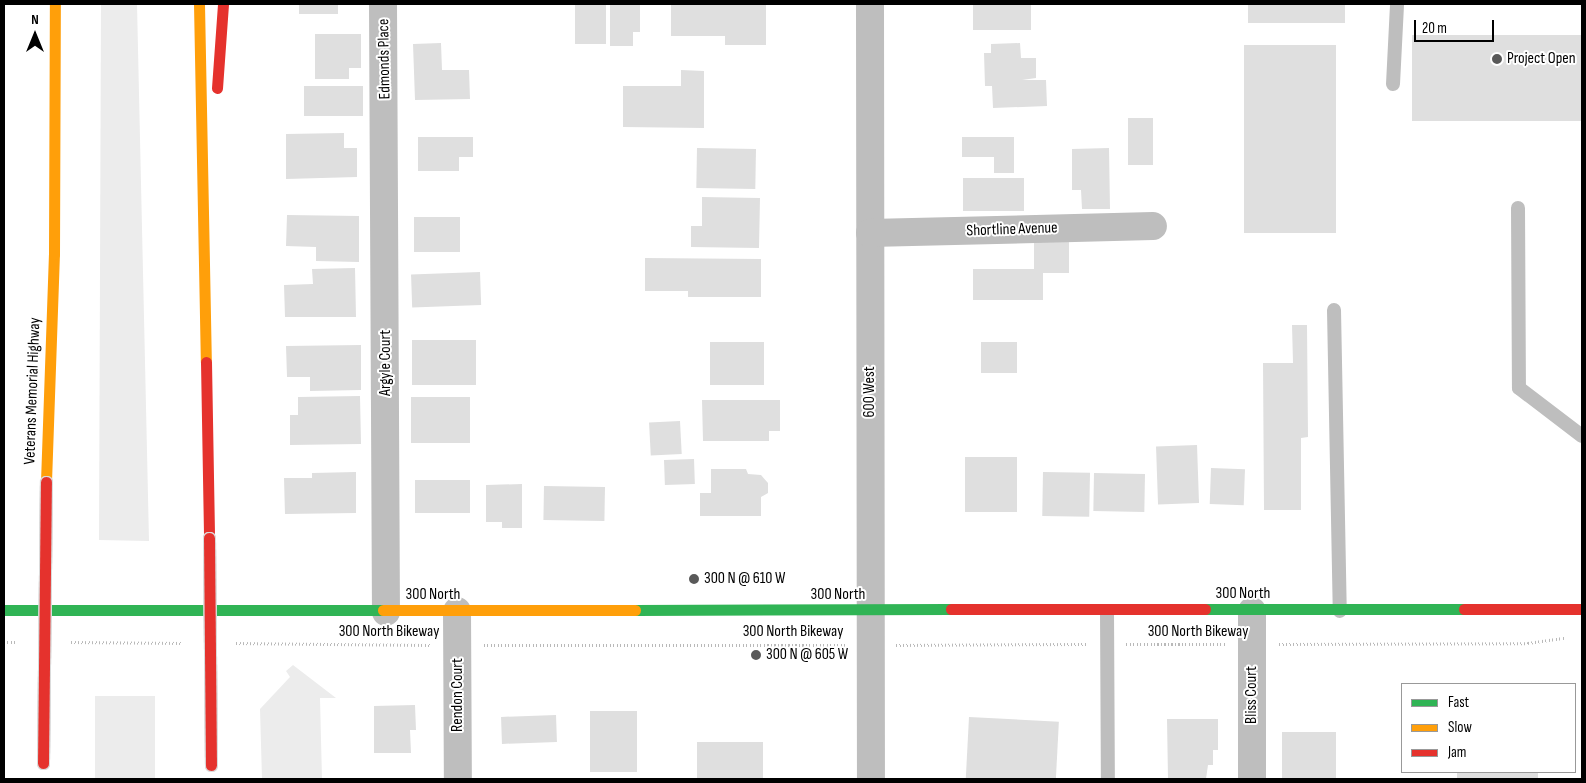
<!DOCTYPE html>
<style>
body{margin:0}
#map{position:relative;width:1586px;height:783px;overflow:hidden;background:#fff;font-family:"Sofia Sans Condensed",sans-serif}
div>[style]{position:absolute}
.green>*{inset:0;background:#ececec;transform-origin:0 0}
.building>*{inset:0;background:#dfdfdf;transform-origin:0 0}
.path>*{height:3px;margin-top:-1.5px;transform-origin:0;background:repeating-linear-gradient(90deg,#b9b9b9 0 1px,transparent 0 3.5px)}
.lane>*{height:14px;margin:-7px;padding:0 7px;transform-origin:7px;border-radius:7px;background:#bebebe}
.street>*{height:28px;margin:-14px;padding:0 14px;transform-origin:14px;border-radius:14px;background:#bebebe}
.fast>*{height:11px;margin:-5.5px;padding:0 5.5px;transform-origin:5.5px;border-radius:5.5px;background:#30b455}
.slow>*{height:11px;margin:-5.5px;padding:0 5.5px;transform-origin:5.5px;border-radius:5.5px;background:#ff9f0a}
.jam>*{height:11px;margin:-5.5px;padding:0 5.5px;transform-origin:5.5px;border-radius:5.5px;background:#e5322d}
.bridges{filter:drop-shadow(1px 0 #dbdbdb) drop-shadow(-1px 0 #dbdbdb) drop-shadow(0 1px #dbdbdb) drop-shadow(0 -1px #dbdbdb)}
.jam-bridge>*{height:11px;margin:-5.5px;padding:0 5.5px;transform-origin:5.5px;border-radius:5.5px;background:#e5322d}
.dots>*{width:14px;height:14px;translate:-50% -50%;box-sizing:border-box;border:2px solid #fff;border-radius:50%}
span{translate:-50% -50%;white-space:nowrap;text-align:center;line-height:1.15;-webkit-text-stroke:4px #fff;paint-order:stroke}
.street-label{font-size:16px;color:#000}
.poi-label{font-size:16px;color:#000}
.left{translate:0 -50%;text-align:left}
.frame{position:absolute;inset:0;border:5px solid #000;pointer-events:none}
.legend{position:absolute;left:1401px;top:683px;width:175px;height:90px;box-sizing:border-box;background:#fff;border:1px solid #999;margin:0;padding:6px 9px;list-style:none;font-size:15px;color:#000}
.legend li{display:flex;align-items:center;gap:10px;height:25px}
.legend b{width:25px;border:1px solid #999}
.north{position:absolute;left:10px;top:10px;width:50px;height:50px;-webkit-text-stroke:4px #fff;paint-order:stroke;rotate:0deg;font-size:14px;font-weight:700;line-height:20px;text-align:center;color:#000}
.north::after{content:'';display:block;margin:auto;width:18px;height:22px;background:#000;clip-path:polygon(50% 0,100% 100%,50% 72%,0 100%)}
.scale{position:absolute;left:1414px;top:20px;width:80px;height:22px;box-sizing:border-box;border:2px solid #000;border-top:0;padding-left:6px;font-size:15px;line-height:18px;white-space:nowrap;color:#000;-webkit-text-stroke:4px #fff;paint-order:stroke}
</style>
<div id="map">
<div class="green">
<i style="clip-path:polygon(101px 4px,137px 4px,149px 541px,99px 540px)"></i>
<i style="clip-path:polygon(293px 665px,336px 698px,320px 698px,322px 779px,262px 779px,260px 709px,290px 677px,286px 671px)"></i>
<i style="left:95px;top:696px;width:60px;height:83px"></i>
</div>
<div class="building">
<i style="left:299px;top:4px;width:39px;height:10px"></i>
<i style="left:575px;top:4px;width:31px;height:40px"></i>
<i style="clip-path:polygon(610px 4px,640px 4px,640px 32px,633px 32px,633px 46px,610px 46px)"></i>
<i style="clip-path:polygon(671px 4px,766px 4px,766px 45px,725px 45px,725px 36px,671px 36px)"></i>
<i style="left:973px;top:4px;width:58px;height:26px"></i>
<i style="left:1248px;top:4px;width:97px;height:19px"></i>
<i style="clip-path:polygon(315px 34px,361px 34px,361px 68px,349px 68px,349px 79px,315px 79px)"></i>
<i style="left:1412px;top:35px;width:170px;height:86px"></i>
<i style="clip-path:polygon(441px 43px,442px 70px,469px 70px,470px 99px,415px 100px,413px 44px)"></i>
<i style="clip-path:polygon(1020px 43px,1021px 58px,1036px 58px,1036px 78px,1022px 80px,1046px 80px,1047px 106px,993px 108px,992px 86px,985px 86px,984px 53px,991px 53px,991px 44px)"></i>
<i style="left:1244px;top:45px;width:92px;height:188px"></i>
<i style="clip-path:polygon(681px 70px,704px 71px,704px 128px,623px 127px,623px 86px,681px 86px)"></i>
<i style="left:304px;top:86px;width:59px;height:30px"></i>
<i style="left:1128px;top:118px;width:25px;height:47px"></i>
<i style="clip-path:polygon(344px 133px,344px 148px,357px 148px,357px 177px,286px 179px,286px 134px)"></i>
<i style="clip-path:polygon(418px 137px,473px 137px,473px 157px,459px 157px,459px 171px,418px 171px)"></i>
<i style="clip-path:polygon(962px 137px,1014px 137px,1014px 173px,994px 173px,994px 157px,962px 157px)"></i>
<i style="left:697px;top:148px;width:59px;height:40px;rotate:1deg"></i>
<i style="clip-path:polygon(1109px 148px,1110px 209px,1082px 209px,1081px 190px,1072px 190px,1072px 149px)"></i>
<i style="left:963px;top:178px;width:61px;height:33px"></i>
<i style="clip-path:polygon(702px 197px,760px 198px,759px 248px,691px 247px,691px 226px,702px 226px)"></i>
<i style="clip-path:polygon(287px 215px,359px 216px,359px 262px,316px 261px,316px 247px,286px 246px)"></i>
<i style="left:414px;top:217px;width:46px;height:35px"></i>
<i style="clip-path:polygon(1034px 241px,1069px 241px,1069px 273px,1043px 273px,1043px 300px,973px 300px,973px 269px,1034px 269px)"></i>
<i style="clip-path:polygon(645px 258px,761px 259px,761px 297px,688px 297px,688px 291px,645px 291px)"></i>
<i style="clip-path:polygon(355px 268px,356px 317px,285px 317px,284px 285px,313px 284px,312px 269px)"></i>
<i style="left:480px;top:272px;width:33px;height:69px;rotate:88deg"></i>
<i style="clip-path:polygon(1292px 325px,1307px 325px,1308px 437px,1301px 438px,1301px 510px,1264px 510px,1263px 363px,1293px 363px)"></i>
<i style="left:412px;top:340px;width:64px;height:45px"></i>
<i style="left:710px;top:342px;width:54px;height:43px"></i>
<i style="left:981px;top:342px;width:36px;height:31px"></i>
<i style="clip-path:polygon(361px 345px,361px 390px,310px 391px,310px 377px,287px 377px,286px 346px)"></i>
<i style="clip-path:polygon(360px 396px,361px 444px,290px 445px,290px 415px,298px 415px,298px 397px)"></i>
<i style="left:411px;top:397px;width:59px;height:46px"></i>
<i style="clip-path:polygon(702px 400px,780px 400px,780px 431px,769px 431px,769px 441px,703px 441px)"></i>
<i style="left:680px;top:421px;width:33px;height:31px;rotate:87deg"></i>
<i style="left:1197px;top:445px;width:58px;height:41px;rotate:88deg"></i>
<i style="left:965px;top:457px;width:52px;height:55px"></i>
<i style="left:694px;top:459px;width:25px;height:30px;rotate:88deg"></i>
<i style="left:1211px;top:468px;width:34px;height:36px;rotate:2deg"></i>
<i style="clip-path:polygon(711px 469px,746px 469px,748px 474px,761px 475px,768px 483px,768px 493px,761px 497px,761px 516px,700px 516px,700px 493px,711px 493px)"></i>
<i style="clip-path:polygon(356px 472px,356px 513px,285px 514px,284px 478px,312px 478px,312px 473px)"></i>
<i style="left:1043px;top:472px;width:47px;height:44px;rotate:1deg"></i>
<i style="left:1094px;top:473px;width:51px;height:38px;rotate:1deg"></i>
<i style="left:415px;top:480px;width:55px;height:33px"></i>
<i style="clip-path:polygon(522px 484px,522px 528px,502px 528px,502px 522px,486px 522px,486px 485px)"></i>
<i style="left:544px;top:486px;width:61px;height:34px;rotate:1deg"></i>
<i style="clip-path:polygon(415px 705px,416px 730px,410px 730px,411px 753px,374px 753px,374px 706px)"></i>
<i style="left:590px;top:711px;width:47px;height:61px"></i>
<i style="left:556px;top:715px;width:27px;height:55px;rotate:88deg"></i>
<i style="left:969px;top:717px;width:90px;height:62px;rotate:3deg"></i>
<i style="clip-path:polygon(1167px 719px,1218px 719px,1218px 750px,1213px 750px,1213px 765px,1208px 765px,1206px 779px,1168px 779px)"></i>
<i style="left:1336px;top:732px;width:47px;height:54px;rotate:90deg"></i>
<i style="left:763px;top:742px;width:36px;height:66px;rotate:90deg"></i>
<i style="left:1457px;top:772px;width:81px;height:7px"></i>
</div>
<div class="path">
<i style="left:4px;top:642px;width:14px"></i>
<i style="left:71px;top:642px;width:112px;rotate:0.5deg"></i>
<i style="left:236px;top:643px;width:194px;rotate:0.6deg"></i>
<i style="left:1126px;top:644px;width:99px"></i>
<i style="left:1279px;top:644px;width:249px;rotate:-0.2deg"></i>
<i style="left:1528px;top:643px;width:37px;rotate:-8deg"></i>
<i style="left:484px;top:645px;width:361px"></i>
<i style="left:896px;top:645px;width:192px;rotate:-0.3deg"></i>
</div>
<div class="lane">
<i style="left:1393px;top:84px;width:80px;rotate:-87.1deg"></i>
<i style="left:1518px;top:208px;width:180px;rotate:89.7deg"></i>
<i style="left:1519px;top:388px;width:79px;rotate:37.3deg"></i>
<i style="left:1334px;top:310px;width:301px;rotate:88.9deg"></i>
<i style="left:1107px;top:611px;width:168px;rotate:89.7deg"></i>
</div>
<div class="street">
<i style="left:383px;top:4px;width:608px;rotate:89.72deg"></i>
<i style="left:870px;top:4px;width:775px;rotate:89.93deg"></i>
<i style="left:870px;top:233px;width:283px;rotate:-1.4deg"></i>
<i style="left:457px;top:611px;width:168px;rotate:89.7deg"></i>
<i style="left:1252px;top:611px;width:168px;rotate:90deg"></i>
</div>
<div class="fast">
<i style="left:1205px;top:609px;width:259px"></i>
<i style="left:4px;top:610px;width:379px"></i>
<i style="left:635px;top:610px;width:316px;rotate:-0.2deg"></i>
</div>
<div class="slow">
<i style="left:199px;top:4px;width:358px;rotate:88.9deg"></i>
<i style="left:46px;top:482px;width:228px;rotate:-88deg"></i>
<i style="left:54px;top:254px;width:250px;rotate:-89.8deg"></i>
<i style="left:383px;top:610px;width:252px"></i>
</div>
<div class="jam">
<i style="left:217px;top:88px;width:84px;rotate:-85.9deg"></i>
<i style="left:206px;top:362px;width:176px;rotate:89deg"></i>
<i style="left:951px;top:609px;width:254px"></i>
<i style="left:1464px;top:609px;width:118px"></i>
</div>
<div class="bridges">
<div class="jam-bridge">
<i style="left:209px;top:538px;width:227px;rotate:89.5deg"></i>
<i style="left:43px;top:763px;width:281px;rotate:-89.4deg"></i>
</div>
</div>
<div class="dots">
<i style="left:1497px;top:59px;background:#595959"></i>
<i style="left:694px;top:579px;background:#595959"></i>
<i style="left:756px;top:655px;background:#595959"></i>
</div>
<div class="street-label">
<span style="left:385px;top:59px;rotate:-91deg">Edmonds Place</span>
<span style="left:1012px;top:230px;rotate:-2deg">Shortline Avenue</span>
<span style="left:386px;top:363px;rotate:-90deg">Argyle Court</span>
<span style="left:33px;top:391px;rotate:-88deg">Veterans Memorial Highway</span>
<span style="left:870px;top:392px;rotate:-90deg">600 West</span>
<span style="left:1243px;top:594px">300 North</span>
<span style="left:433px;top:595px">300 North</span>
<span style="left:838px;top:595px">300 North</span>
<span style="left:389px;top:632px">300 North Bikeway</span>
<span style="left:793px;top:632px">300 North Bikeway</span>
<span style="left:1198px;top:632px">300 North Bikeway</span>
<span style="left:458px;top:695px;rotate:-90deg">Rendon Court</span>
<span style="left:1252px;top:695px;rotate:-90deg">Bliss Court</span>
</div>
<div class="poi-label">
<span class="left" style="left:1507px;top:59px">Project Open</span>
<span class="left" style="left:704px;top:579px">300 N @ 610 W</span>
<span class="left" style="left:766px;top:655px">300 N @ 605 W</span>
</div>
<div class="frame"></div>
<ul class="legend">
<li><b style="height:6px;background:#30b455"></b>Fast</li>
<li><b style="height:6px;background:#ff9f0a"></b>Slow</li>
<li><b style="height:6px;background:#e5322d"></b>Jam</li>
</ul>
<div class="north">N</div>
<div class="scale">20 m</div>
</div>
